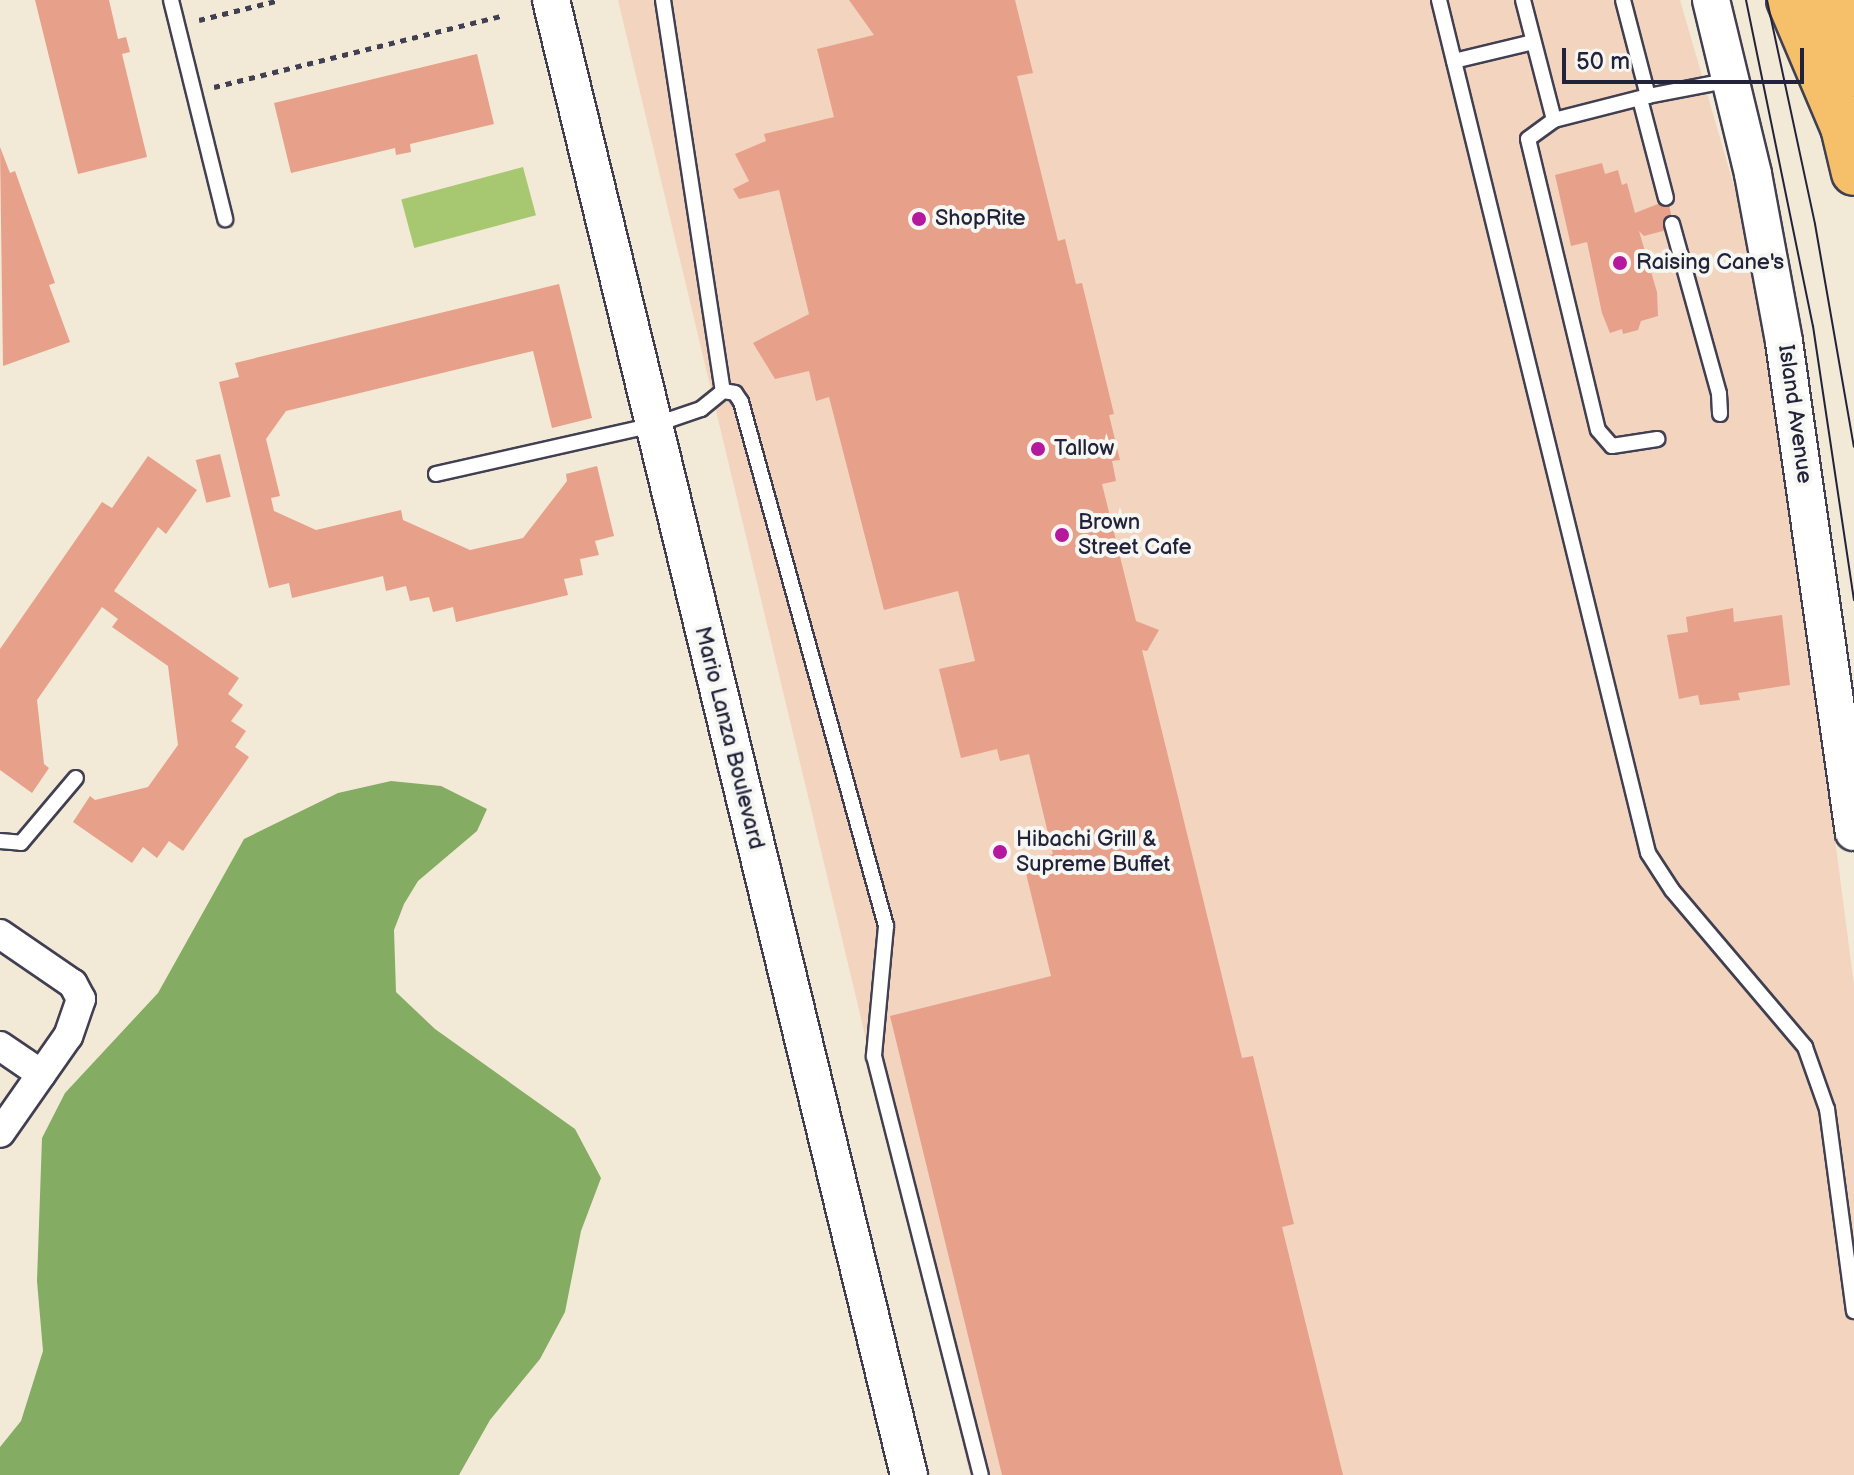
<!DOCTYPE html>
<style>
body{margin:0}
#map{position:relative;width:1854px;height:1475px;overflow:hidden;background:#f3e9d7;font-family:"Balsamiq Sans",sans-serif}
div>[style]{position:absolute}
.built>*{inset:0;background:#f3d4bf}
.green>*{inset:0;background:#a7c871;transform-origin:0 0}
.forest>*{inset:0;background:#85ac63}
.building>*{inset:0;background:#e7a089;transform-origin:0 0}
.path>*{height:5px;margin-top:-2.5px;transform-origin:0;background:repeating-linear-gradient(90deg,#414052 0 6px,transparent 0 12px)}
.roads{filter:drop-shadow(2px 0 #414052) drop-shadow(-2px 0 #414052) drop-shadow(0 2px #414052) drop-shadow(0 -2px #414052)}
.service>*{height:14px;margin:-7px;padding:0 7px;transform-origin:7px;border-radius:7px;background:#fff}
.minor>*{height:28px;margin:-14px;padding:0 14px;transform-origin:14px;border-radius:14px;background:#fff}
.tertiary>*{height:36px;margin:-18px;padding:0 18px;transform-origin:18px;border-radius:18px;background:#fff}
.primary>*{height:44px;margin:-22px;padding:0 22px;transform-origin:22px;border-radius:22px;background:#f6c06b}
.tram>*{height:2px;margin:-1px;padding:0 1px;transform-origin:1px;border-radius:1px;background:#22223b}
.dots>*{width:22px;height:22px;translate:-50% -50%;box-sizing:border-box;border:4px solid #f6f6f2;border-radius:50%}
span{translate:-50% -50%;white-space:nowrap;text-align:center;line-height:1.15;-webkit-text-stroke:8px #f6f6f2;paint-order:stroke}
.poi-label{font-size:22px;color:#22223b}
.left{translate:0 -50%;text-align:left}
.street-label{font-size:22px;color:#22223b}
.scale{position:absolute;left:1562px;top:48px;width:242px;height:36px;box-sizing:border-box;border:4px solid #22223b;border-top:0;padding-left:10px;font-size:24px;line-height:28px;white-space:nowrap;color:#22223b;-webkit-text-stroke:6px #f6f6f2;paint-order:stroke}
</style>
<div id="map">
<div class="built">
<i style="clip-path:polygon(618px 0,1680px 0,1763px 286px,1854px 985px,1854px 1475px,970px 1475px)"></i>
</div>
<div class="green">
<i style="left:523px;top:167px;width:50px;height:126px;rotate:75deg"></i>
</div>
<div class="forest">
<i style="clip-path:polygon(391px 781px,441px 786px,487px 809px,477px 831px,418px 881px,404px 904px,394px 930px,396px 992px,435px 1029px,575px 1129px,601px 1178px,581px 1231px,565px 1312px,540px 1359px,490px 1420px,459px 1475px,0 1475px,0 1447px,21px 1421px,43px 1351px,37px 1281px,42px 1138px,65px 1093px,158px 993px,244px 839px,338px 793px)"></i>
</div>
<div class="building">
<i style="clip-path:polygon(35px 0,109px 0,118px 39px,126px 37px,130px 52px,122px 54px,147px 157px,78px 174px)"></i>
<i style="clip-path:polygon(849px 0,1015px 0,1033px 73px,1017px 76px,1058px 241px,1065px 239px,1076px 284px,1082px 283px,1114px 414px,1109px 415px,1120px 460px,1112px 461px,1116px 481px,1102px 484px,1136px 621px,1159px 630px,1147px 651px,1142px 650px,1242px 1058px,1253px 1056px,1294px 1224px,1282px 1227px,1343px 1475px,1002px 1475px,890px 1016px,1051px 976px,1023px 861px,1053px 854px,1029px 754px,1000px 761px,997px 749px,961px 758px,939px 669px,975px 661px,958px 591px,884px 610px,829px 397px,816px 401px,809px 371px,775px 379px,753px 343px,809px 314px,779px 190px,739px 199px,733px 189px,749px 181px,735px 154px,766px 141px,764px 134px,834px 117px,817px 49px,874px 35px)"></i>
<i style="clip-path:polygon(477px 54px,494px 124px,410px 144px,411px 152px,396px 155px,395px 148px,291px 173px,274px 103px)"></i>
<i style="clip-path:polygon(0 147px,10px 173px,15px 171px,55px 283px,49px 285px,70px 342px,3px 366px)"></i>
<i style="clip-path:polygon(1602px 163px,1605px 174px,1618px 170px,1622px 185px,1627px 183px,1635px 213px,1668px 200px,1674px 228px,1644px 236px,1639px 231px,1657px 292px,1658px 316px,1641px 321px,1638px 330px,1623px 334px,1622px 329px,1610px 333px,1602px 313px,1587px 242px,1571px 246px,1555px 175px)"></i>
<i style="clip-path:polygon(559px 284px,592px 418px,552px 428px,533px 351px,286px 411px,266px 439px,280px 496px,271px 498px,274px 511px,316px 530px,401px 510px,403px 520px,470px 550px,523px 538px,567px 481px,566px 474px,597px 466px,614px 536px,595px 541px,599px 555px,580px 559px,583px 575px,564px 579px,568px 595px,456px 622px,453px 607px,433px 612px,429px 597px,410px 601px,406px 586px,386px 591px,383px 576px,292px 598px,289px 583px,269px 588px,219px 382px,239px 377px,235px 363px)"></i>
<i style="left:220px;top:454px;width:44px;height:25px;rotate:76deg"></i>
<i style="clip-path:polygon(148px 456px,197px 490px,166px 534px,158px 527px,114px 591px,239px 678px,228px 694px,243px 705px,231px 721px,246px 731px,235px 747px,249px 757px,183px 851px,169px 841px,157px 858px,143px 847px,132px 863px,73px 822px,90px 796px,95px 800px,148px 787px,178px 745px,168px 666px,112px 627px,118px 619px,102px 607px,37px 700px,44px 764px,49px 768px,32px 793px,0 770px,0 649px,102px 502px,112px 508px)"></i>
<i style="clip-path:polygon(1733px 608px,1734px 622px,1782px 615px,1790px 685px,1738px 693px,1740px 700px,1700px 705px,1698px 695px,1679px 699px,1667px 635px,1688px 632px,1686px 617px)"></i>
</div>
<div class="path">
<i style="left:199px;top:20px;width:83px;rotate:-13.9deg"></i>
<i style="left:214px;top:87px;width:299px;rotate:-13.9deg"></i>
</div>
<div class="roads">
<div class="service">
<i style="left:171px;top:0;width:226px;rotate:76.1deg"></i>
<i style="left:663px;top:0;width:396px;rotate:81.3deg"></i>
<i style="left:1439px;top:0;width:878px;rotate:76.23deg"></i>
<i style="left:1648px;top:853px;width:44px;rotate:57deg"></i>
<i style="left:1672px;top:890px;width:206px;rotate:49.7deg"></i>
<i style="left:1805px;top:1047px;width:66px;rotate:70.5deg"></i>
<i style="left:1827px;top:1109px;width:204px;rotate:82.4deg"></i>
<i style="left:1523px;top:0;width:124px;rotate:75.5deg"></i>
<i style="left:1554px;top:120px;width:97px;rotate:-14.3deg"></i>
<i style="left:1648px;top:96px;width:99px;rotate:-104.6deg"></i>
<i style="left:1454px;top:61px;width:81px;rotate:-13.5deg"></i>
<i style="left:1648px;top:96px;width:85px;rotate:-10.9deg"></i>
<i style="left:1640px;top:99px;width:102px;rotate:75.3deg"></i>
<i style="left:1554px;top:120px;width:32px;rotate:144deg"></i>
<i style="left:1528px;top:139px;width:299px;rotate:76.5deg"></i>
<i style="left:1598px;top:430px;width:21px;rotate:49deg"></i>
<i style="left:1612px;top:446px;width:46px;rotate:-8.8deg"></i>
<i style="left:1672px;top:224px;width:176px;rotate:74.5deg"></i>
<i style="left:1719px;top:394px;width:20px;rotate:87deg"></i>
<i style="left:723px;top:391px;width:12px;rotate:9deg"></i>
<i style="left:735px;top:393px;width:11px;rotate:56deg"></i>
<i style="left:741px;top:402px;width:544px;rotate:74.53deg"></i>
<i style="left:886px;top:926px;width:131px;rotate:95.3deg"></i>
<i style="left:874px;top:1056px;width:432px;rotate:75.7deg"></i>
<i style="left:436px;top:474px;width:223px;rotate:-12.7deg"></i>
<i style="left:654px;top:425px;width:50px;rotate:-18.8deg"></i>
<i style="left:701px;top:409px;width:28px;rotate:-39deg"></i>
<i style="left:0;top:841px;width:21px;rotate:5deg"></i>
<i style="left:21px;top:843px;width:85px;rotate:-49.8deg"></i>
</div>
<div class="minor">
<i style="left:0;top:934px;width:88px;rotate:34.4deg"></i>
<i style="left:73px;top:984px;width:17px;rotate:62deg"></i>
<i style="left:81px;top:999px;width:39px;rotate:109deg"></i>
<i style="left:68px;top:1036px;width:118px;rotate:125deg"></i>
<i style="left:0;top:1046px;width:50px;rotate:34.3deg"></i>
</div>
<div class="tertiary">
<i style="left:551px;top:0;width:1518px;rotate:76.36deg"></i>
<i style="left:1711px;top:0;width:179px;rotate:76.4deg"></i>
<i style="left:1753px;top:174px;width:171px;rotate:79.5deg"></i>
<i style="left:1784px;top:342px;width:495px;rotate:81.9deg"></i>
</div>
<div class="primary">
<i style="left:1789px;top:0;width:138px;rotate:67deg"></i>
<i style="left:1843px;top:127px;width:47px;rotate:76.6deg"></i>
<i style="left:1834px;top:0;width:77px;rotate:74.9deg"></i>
</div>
</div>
<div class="tram">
<i style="left:1746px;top:0;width:333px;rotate:78.4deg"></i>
<i style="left:1813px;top:326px;width:277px;rotate:81.5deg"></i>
<i style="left:1767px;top:0;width:229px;rotate:77.9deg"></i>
<i style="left:1815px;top:224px;width:226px;rotate:80.1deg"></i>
</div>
<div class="dots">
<i style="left:919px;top:219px;background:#b5179e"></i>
<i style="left:1620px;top:263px;background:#b5179e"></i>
<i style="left:1038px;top:449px;background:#b5179e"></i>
<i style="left:1062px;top:535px;background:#b5179e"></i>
<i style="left:1000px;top:852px;background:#b5179e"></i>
</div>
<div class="poi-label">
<span class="left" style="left:935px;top:219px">ShopRite</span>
<span class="left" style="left:1636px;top:263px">Raising Cane's</span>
<span class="left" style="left:1054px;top:449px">Tallow</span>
<span class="left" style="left:1078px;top:535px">Brown<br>Street Cafe</span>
<span class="left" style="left:1016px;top:852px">Hibachi Grill &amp;<br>Supreme Buffet</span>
</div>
<div class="street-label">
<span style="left:1795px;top:414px;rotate:82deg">Island Avenue</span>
<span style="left:729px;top:738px;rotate:76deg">Mario Lanza Boulevard</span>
</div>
<div class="scale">50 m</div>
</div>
